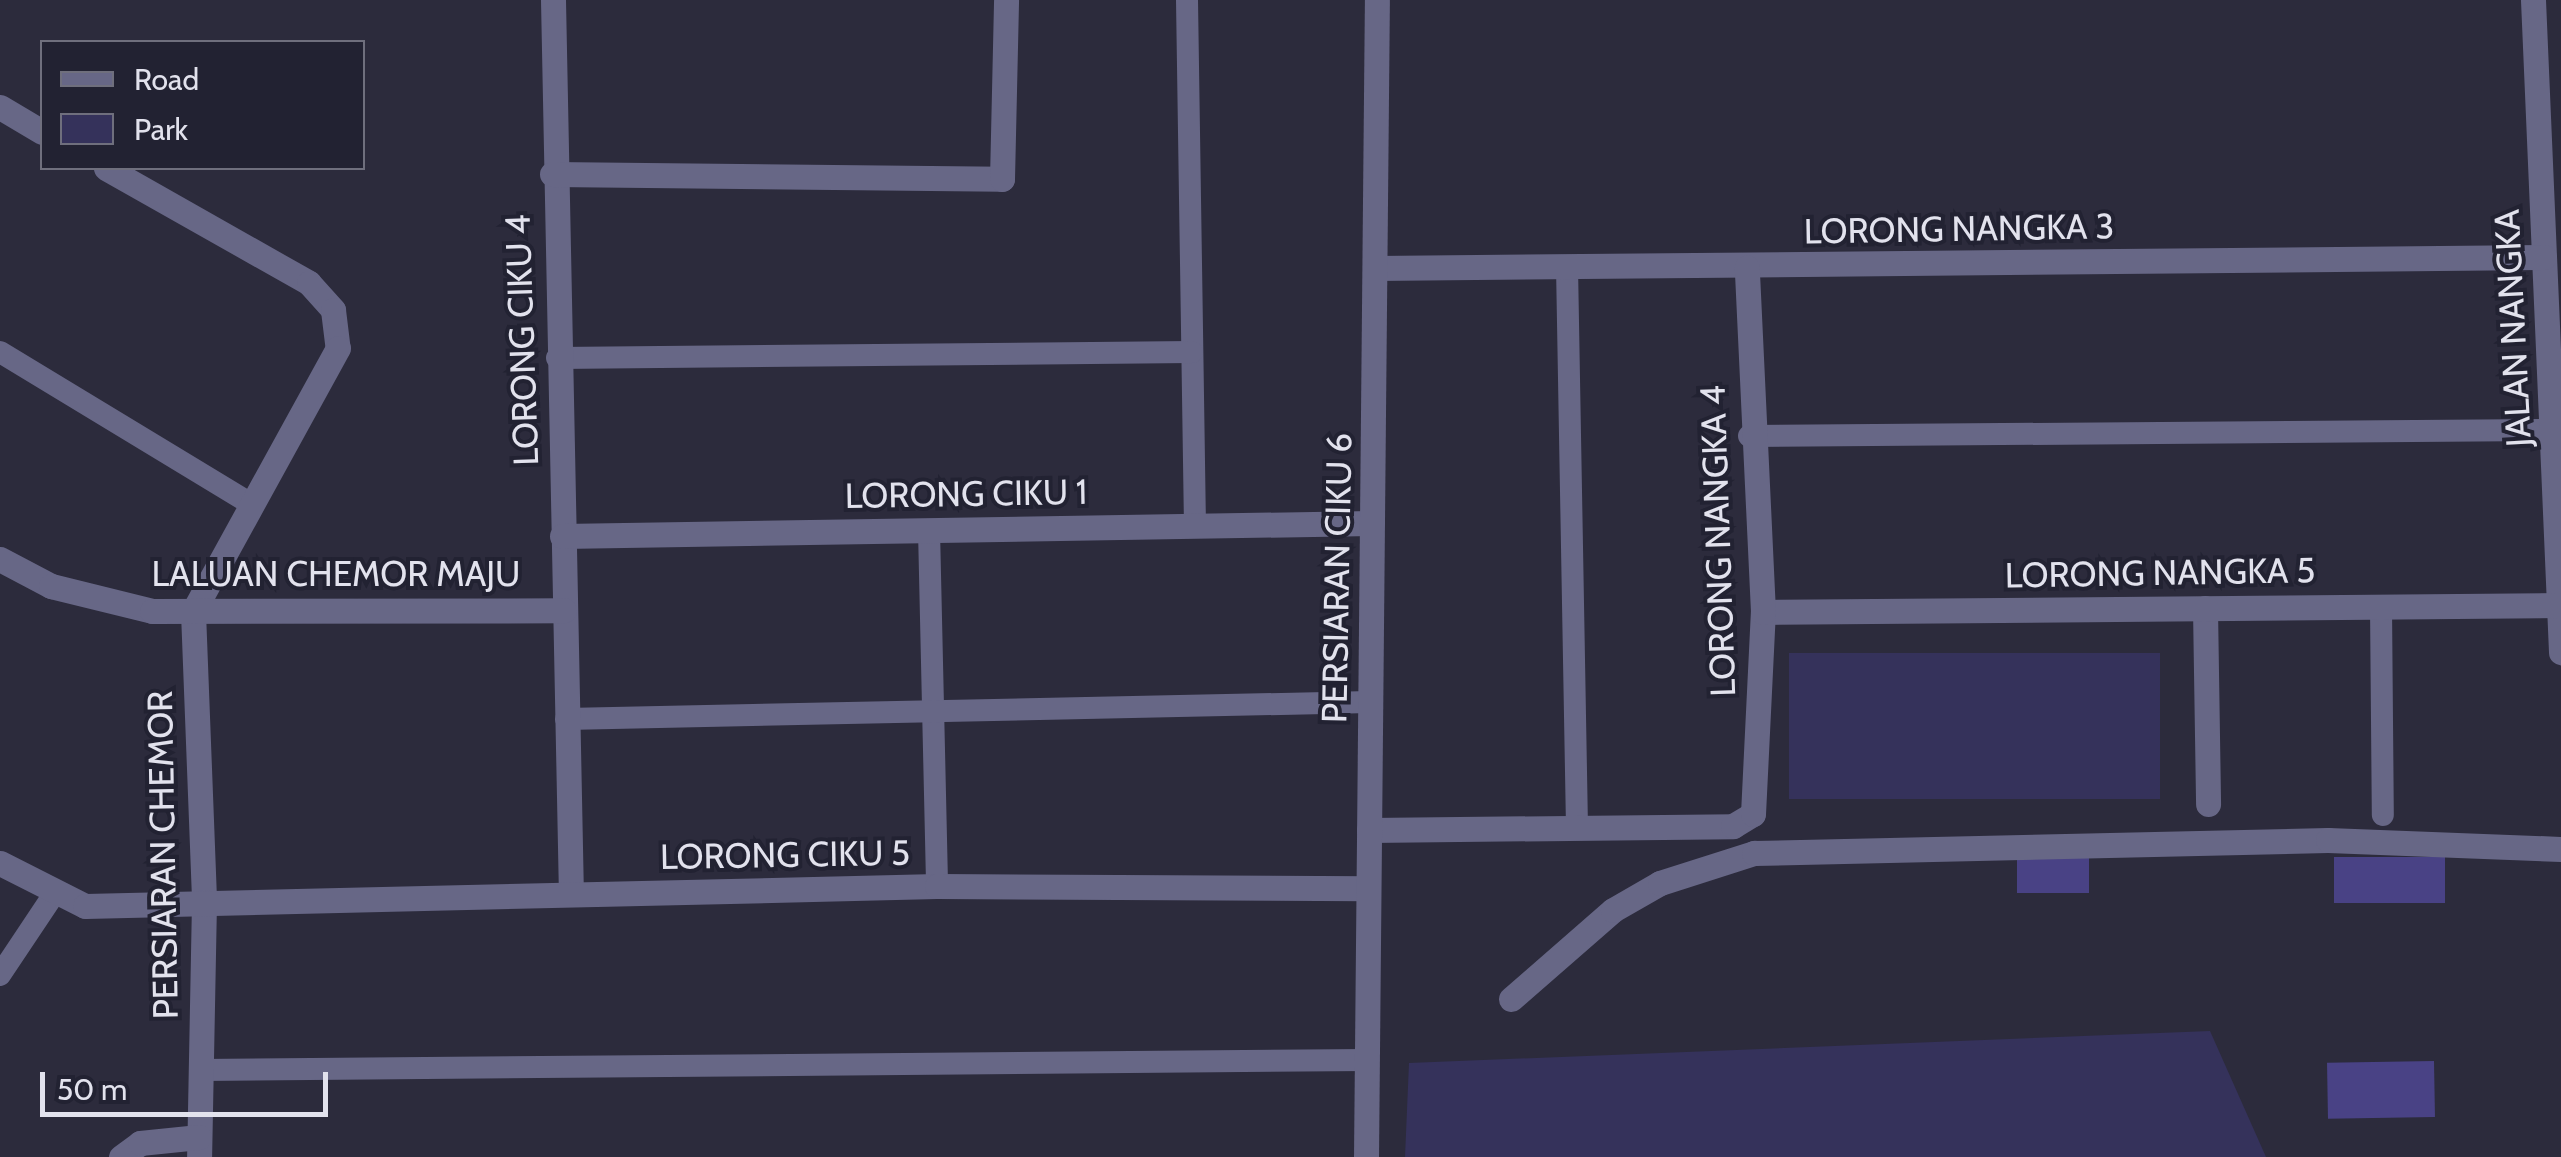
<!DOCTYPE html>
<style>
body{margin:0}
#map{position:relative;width:2561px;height:1157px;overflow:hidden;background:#2c2b3c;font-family:Cabin,sans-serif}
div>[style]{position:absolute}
.green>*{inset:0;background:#35325b;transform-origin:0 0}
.building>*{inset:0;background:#494285;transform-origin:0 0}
.service>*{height:22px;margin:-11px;padding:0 11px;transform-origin:11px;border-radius:11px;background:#676786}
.minor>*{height:25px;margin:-12.5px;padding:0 12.5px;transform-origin:12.5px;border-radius:12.5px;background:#676786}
span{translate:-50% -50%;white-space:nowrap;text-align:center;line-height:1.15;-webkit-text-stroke:8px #222232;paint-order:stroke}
.street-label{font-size:35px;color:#e2e2ed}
.legend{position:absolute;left:40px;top:40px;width:325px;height:130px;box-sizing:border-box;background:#222232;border:2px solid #6f6f7d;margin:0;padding:12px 18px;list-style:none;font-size:30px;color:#e2e2ed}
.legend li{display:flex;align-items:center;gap:20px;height:50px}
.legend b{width:50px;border:2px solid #6f6f7d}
.scale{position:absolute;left:40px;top:1072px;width:288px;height:45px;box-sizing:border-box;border:5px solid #e2e2ed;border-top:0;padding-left:12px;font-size:30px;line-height:35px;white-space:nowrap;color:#e2e2ed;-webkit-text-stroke:8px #222232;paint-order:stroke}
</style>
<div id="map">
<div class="green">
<i style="left:1789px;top:653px;width:371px;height:146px"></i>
<i style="clip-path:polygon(2210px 1031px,2266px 1157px,1405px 1157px,1409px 1063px)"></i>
</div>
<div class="building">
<i style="left:2017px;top:851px;width:72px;height:42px"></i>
<i style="left:2445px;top:857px;width:46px;height:111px;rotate:90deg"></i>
<i style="left:2434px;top:1061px;width:56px;height:107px;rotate:89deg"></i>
</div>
<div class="service">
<i style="left:1187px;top:0;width:526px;rotate:89.13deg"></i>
<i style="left:1567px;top:266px;width:563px;rotate:88.98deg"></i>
<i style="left:0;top:352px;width:291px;rotate:31.2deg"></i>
<i style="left:557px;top:358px;width:635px;rotate:-0.54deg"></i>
<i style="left:1749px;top:436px;width:804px;rotate:-0.43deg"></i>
<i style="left:929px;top:530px;width:356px;rotate:88.7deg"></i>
<i style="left:2381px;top:606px;width:209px;rotate:89.5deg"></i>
<i style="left:566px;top:719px;width:804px;rotate:-1.21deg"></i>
<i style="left:0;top:975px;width:94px;rotate:-56.3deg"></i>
<i style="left:201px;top:1070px;width:1166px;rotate:-0.49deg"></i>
</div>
<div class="minor">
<i style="left:553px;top:0;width:894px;rotate:88.85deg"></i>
<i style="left:2533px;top:0;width:653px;rotate:87.54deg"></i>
<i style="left:0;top:107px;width:49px;rotate:30.8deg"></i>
<i style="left:106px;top:168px;width:233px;rotate:29.5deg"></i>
<i style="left:309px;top:283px;width:36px;rotate:48deg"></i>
<i style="left:333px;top:310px;width:38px;rotate:83deg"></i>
<i style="left:338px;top:348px;width:301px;rotate:118.8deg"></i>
<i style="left:193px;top:612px;width:290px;rotate:87.8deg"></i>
<i style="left:204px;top:902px;width:255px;rotate:91.1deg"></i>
<i style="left:552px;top:174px;width:450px;rotate:0.6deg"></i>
<i style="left:1002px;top:179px;width:179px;rotate:-88.7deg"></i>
<i style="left:1375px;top:268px;width:1169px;rotate:-0.54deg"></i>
<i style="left:562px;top:536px;width:810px;rotate:-0.92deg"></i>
<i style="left:0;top:559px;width:58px;rotate:27.9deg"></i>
<i style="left:51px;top:586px;width:104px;rotate:13.9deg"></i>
<i style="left:152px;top:611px;width:412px;rotate:-0.1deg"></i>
<i style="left:2205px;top:608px;width:196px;rotate:89.1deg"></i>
<i style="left:1763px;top:612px;width:796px;rotate:-0.5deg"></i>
<i style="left:1369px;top:830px;width:364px;rotate:-0.6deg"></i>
<i style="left:1733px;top:826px;width:23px;rotate:-31deg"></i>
<i style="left:1753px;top:814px;width:202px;rotate:-87.2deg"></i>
<i style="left:1763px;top:612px;width:345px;rotate:-92.7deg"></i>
<i style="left:0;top:863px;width:95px;rotate:26.8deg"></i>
<i style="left:85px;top:906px;width:852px;rotate:-1.34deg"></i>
<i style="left:937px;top:886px;width:431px;rotate:0.3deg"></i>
<i style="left:1511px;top:999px;width:135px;rotate:-41.1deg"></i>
<i style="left:1613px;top:910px;width:54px;rotate:-29.9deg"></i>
<i style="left:1660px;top:883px;width:99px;rotate:-17.7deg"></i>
<i style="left:1754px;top:853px;width:574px;rotate:-1.3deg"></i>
<i style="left:2328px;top:840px;width:233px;rotate:2.2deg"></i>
<i style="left:121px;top:1157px;width:24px;rotate:-36deg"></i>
<i style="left:140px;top:1143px;width:59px;rotate:-5.8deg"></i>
<i style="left:1366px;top:1157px;width:1157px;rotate:-89.46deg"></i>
</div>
<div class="street-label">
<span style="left:1959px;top:229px;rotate:-1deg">LORONG NANGKA 3</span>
<span style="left:2513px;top:328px;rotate:-93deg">JALAN NANGKA</span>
<span style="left:522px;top:340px;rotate:-92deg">LORONG CIKU 4</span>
<span style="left:966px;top:494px;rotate:-1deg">LORONG CIKU 1</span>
<span style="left:1718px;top:541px;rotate:-92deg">LORONG NANGKA 4</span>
<span style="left:2160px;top:573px;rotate:-1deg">LORONG NANGKA 5</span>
<span style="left:336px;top:574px">LALUAN CHEMOR MAJU</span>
<span style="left:1337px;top:578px;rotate:-89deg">PERSIARAN CIKU 6</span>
<span style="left:163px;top:855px;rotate:-91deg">PERSIARAN CHEMOR</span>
<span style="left:785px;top:855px;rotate:-1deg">LORONG CIKU 5</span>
</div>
<ul class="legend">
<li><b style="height:12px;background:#676786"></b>Road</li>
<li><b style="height:28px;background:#35325b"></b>Park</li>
</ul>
<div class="scale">50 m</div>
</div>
